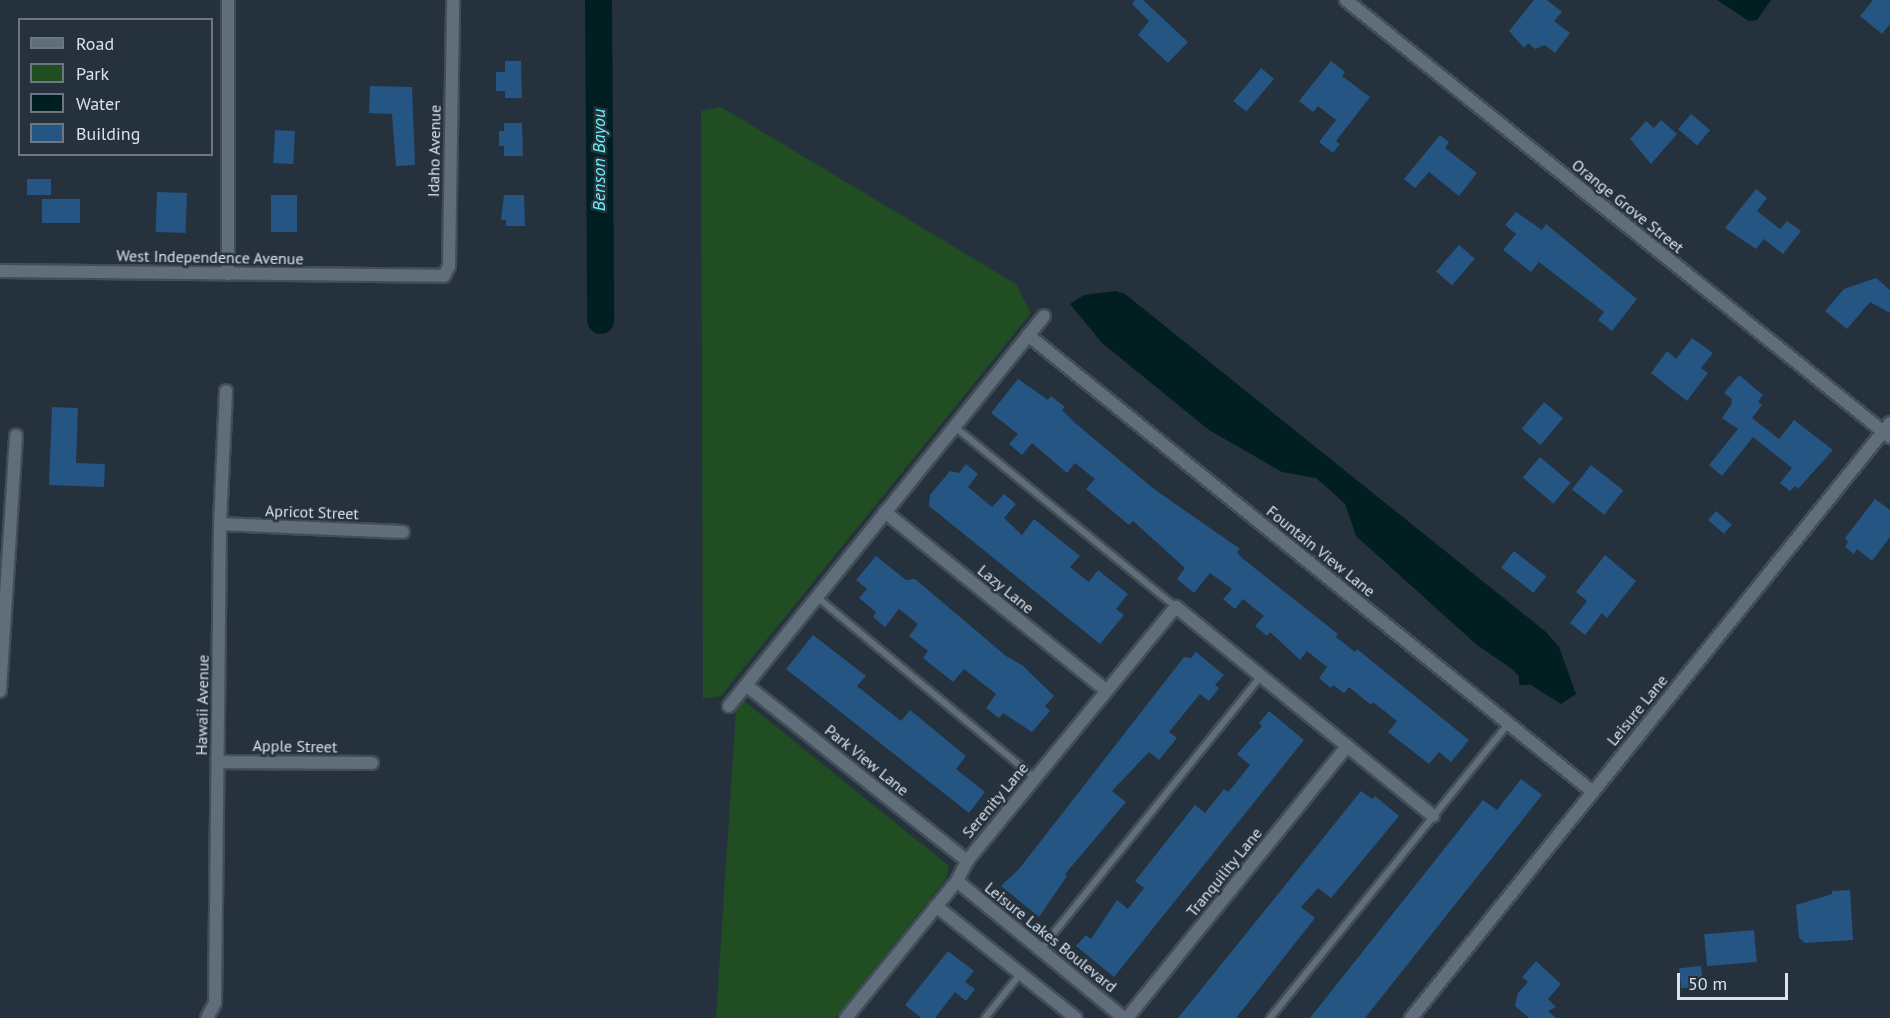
<!DOCTYPE html>
<style>
body{margin:0}
#map{position:relative;width:1890px;height:1018px;overflow:hidden;background:#25313c;font-family:"PT Sans",sans-serif}
div>[style]{position:absolute}
.green>*{inset:0;background:#204d22}
.water>*{inset:0;background:#011f20}
.river>*{height:27px;margin:-13.5px;padding:0 13.5px;transform-origin:13.5px;border-radius:13.5px;background:#011f20}
.building>*{inset:0;background:#255582;transform-origin:0 0}
.roads{filter:drop-shadow(2px 0 #434d56) drop-shadow(-2px 0 #434d56) drop-shadow(0 2px #434d56) drop-shadow(0 -2px #434d56)}
.lane>*{height:6px;margin:-3px;padding:0 3px;transform-origin:3px;border-radius:3px;background:#606d7a}
.street>*{height:12px;margin:-6px;padding:0 6px;transform-origin:6px;border-radius:6px;background:#606d7a}
span{translate:-50% -50%;white-space:nowrap;text-align:center;line-height:1.15;-webkit-text-stroke:5px #25313c;paint-order:stroke}
.street-label{font-size:16px;color:#dae1e9}
.water-label{font-size:18px;color:#68f4f5;font-style:italic}
.legend{position:absolute;left:18px;top:18px;width:195px;height:138px;box-sizing:border-box;background:#25313c;border:2px solid #6d7781;margin:0;padding:8px 10px;list-style:none;font-size:18px;color:#dae1e9}
.legend li{display:flex;align-items:center;gap:12px;height:30px}
.legend b{width:30px;border:2px solid #6d7781}
.scale{position:absolute;left:1677px;top:973px;width:111px;height:27px;box-sizing:border-box;border:3px solid #dae1e9;border-top:0;padding-left:8px;font-size:18px;line-height:21px;white-space:nowrap;color:#dae1e9;-webkit-text-stroke:4px #25313c;paint-order:stroke}
</style>
<div id="map">
<div class="green">
<i style="clip-path:polygon(721px 107px,1016px 284px,1031px 313px,721px 696px,703px 699px,701px 111px)"></i>
<i style="clip-path:polygon(743px 700px,949px 866px,946px 879px,835px 1018px,716px 1018px,736px 709px)"></i>
</div>
<div class="water">
<i style="clip-path:polygon(1717px 0,1771px 0,1757px 20px,1749px 21px)"></i>
<i style="clip-path:polygon(1116px 291px,1125px 294px,1546px 632px,1559px 647px,1576px 694px,1561px 704px,1531px 685px,1519px 685px,1519px 676px,1512px 669px,1477px 645px,1356px 536px,1345px 504px,1330px 490px,1316px 478px,1282px 472px,1209px 430px,1102px 343px,1070px 304px,1084px 295px)"></i>
</div>
<div class="river">
<i style="left:598px;top:0;width:320px;rotate:89.6deg"></i>
</div>
<div class="building">
<i style="clip-path:polygon(1135px 0,1143px 0,1188px 42px,1168px 63px,1138px 35px,1149px 21px,1132px 4px)"></i>
<i style="clip-path:polygon(1534px 0,1547px 0,1562px 12px,1554px 21px,1570px 33px,1555px 53px,1545px 45px,1535px 49px,1528px 43px,1524px 48px,1509px 31px)"></i>
<i style="clip-path:polygon(1873px 0,1890px 0,1890px 24px,1882px 34px,1860px 16px)"></i>
<i style="clip-path:polygon(505px 61px,521px 61px,522px 98px,505px 98px,505px 91px,496px 91px,496px 72px,505px 72px)"></i>
<i style="clip-path:polygon(1331px 61px,1345px 72px,1342px 76px,1370px 97px,1336px 141px,1340px 144px,1333px 153px,1319px 142px,1336px 120px,1318px 106px,1313px 112px,1299px 101px)"></i>
<i style="left:1261px;top:68px;width:17px;height:43px;rotate:40deg"></i>
<i style="clip-path:polygon(370px 86px,412px 87px,415px 165px,396px 166px,392px 114px,369px 113px)"></i>
<i style="left:1691px;top:114px;width:25px;height:20px;rotate:40deg"></i>
<i style="clip-path:polygon(1661px 120px,1677px 134px,1651px 164px,1630px 139px,1646px 121px,1654px 128px)"></i>
<i style="clip-path:polygon(504px 123px,522px 123px,523px 156px,504px 156px,504px 146px,499px 146px,499px 131px,504px 131px)"></i>
<i style="left:275px;top:130px;width:20px;height:33px;rotate:3deg"></i>
<i style="clip-path:polygon(1440px 135px,1449px 142px,1445px 148px,1477px 173px,1459px 196px,1429px 172px,1415px 188px,1404px 179px)"></i>
<i style="left:27px;top:179px;width:24px;height:16px"></i>
<i style="clip-path:polygon(1756px 189px,1767px 198px,1757px 211px,1780px 229px,1787px 221px,1801px 231px,1783px 254px,1764px 239px,1756px 249px,1725px 228px)"></i>
<i style="left:157px;top:192px;width:30px;height:40px;rotate:2deg"></i>
<i style="left:271px;top:195px;width:26px;height:37px"></i>
<i style="clip-path:polygon(504px 195px,524px 195px,525px 226px,506px 226px,506px 220px,501px 220px)"></i>
<i style="left:42px;top:199px;width:38px;height:24px"></i>
<i style="clip-path:polygon(1516px 212px,1542px 230px,1546px 224px,1637px 299px,1612px 331px,1598px 320px,1604px 312px,1539px 262px,1531px 272px,1503px 250px,1516px 234px,1505px 225px)"></i>
<i style="left:1459px;top:245px;width:21px;height:35px;rotate:41deg"></i>
<i style="clip-path:polygon(1876px 278px,1890px 290px,1890px 313px,1870px 302px,1847px 329px,1825px 311px,1844px 289px)"></i>
<i style="clip-path:polygon(1692px 338px,1713px 353px,1701px 368px,1708px 373px,1687px 401px,1651px 373px,1667px 351px,1676px 359px)"></i>
<i style="clip-path:polygon(1739px 375px,1763px 395px,1758px 402px,1762px 405px,1752px 418px,1779px 439px,1794px 420px,1833px 450px,1798px 489px,1795px 486px,1790px 491px,1780px 483px,1792px 468px,1753px 437px,1722px 476px,1709px 465px,1738px 429px,1722px 418px,1731px 405px,1732px 399px,1724px 393px)"></i>
<i style="clip-path:polygon(1018px 379px,1048px 400px,1051px 396px,1065px 407px,1062px 410px,1074px 422px,1154px 489px,1240px 549px,1237px 552px,1242px 558px,1338px 634px,1336px 637px,1355px 652px,1357px 649px,1469px 740px,1451px 762px,1439px 752px,1429px 764px,1388px 732px,1397px 721px,1373px 702px,1371px 705px,1349px 687px,1344px 693px,1333px 685px,1331px 688px,1319px 678px,1327px 667px,1307px 651px,1300px 660px,1270px 632px,1267px 636px,1255px 626px,1264px 616px,1243px 599px,1235px 609px,1223px 599px,1232px 589px,1210px 573px,1194px 593px,1177px 579px,1185px 568px,1133px 521px,1129px 525px,1086px 489px,1095px 479px,1075px 463px,1067px 473px,1032px 443px,1022px 455px,1009px 444px,1018px 434px,991px 413px)"></i>
<i style="left:1544px;top:402px;width:25px;height:35px;rotate:40deg"></i>
<i style="clip-path:polygon(52px 407px,78px 408px,76px 463px,105px 464px,104px 487px,49px 485px)"></i>
<i style="left:1540px;top:457px;width:40px;height:27px;rotate:40deg"></i>
<i style="clip-path:polygon(966px 464px,978px 474px,968px 487px,992px 507px,1004px 494px,1016px 504px,1004px 518px,1022px 535px,1034px 519px,1080px 556px,1070px 567px,1089px 582px,1098px 570px,1128px 594px,1116px 609px,1124px 615px,1100px 644px,929px 506px,930px 495px,950px 471px,959px 473px)"></i>
<i style="left:1591px;top:465px;width:41px;height:31px;rotate:38deg"></i>
<i style="clip-path:polygon(1875px 499px,1890px 510px,1890px 537px,1872px 561px,1857px 549px,1854px 554px,1845px 547px,1848px 542px,1845px 538px)"></i>
<i style="left:1716px;top:511px;width:21px;height:12px;rotate:41deg"></i>
<i style="left:1514px;top:551px;width:41px;height:21px;rotate:38deg"></i>
<i style="clip-path:polygon(1605px 555px,1636px 581px,1607px 618px,1602px 613px,1585px 635px,1570px 623px,1587px 601px,1576px 592px)"></i>
<i style="clip-path:polygon(876px 556px,906px 580px,915px 579px,1006px 656px,1022px 665px,1054px 696px,1045px 706px,1050px 711px,1032px 732px,1003px 713px,999px 718px,986px 708px,996px 694px,964px 669px,953px 682px,923px 658px,928px 651px,909px 636px,918px 624px,899px 609px,885px 627px,873px 617px,876px 612px,859px 598px,867px 589px,856px 580px)"></i>
<i style="clip-path:polygon(813px 635px,866px 676px,857px 686px,901px 721px,910px 710px,966px 756px,956px 769px,985px 792px,969px 813px,786px 669px)"></i>
<i style="clip-path:polygon(1196px 652px,1224px 675px,1215px 685px,1219px 688px,1209px 701px,1200px 694px,1169px 732px,1177px 738px,1159px 760px,1149px 752px,1112px 791px,1126px 802px,1065px 874px,1067px 876px,1039px 917px,1001px 886px,1019px 869px,1184px 657px,1191px 658px)"></i>
<i style="clip-path:polygon(1269px 711px,1304px 740px,1114px 977px,1076px 946px,1086px 935px,1091px 939px,1117px 900px,1128px 909px,1144px 888px,1135px 881px,1195px 805px,1205px 813px,1224px 789px,1228px 792px,1235px 784px,1250px 765px,1237px 754px,1262px 726px,1259px 723px)"></i>
<i style="clip-path:polygon(1521px 779px,1542px 795px,1365px 1018px,1310px 1018px,1483px 800px,1497px 810px)"></i>
<i style="clip-path:polygon(1361px 791px,1372px 799px,1375px 796px,1399px 816px,1331px 898px,1318px 888px,1301px 907px,1315px 918px,1236px 1018px,1178px 1018px)"></i>
<i style="clip-path:polygon(1850px 890px,1853px 940px,1805px 943px,1799px 938px,1796px 905px,1832px 894px,1832px 891px)"></i>
<i style="left:1754px;top:930px;width:32px;height:50px;rotate:85deg"></i>
<i style="clip-path:polygon(948px 951px,974px 971px,965px 982px,975px 989px,966px 1001px,955px 992px,935px 1018px,921px 1018px,905px 1005px)"></i>
<i style="clip-path:polygon(1536px 961px,1561px 984px,1548px 999px,1556px 1007px,1548px 1011px,1556px 1018px,1529px 1018px,1515px 1006px,1518px 993px,1528px 982px,1522px 977px)"></i>
<i style="left:1701px;top:966px;width:20px;height:22px;rotate:84deg"></i>
</div>
<div class="roads">
<div class="lane">
<i style="left:955px;top:427px;width:285px;rotate:39.2deg"></i>
<i style="left:817px;top:597px;width:283px;rotate:39.7deg"></i>
<i style="left:1040px;top:950px;width:352px;rotate:-51.1deg"></i>
<i style="left:985px;top:1018px;width:58px;rotate:-51.3deg"></i>
<i style="left:1270px;top:1018px;width:378px;rotate:-51deg"></i>
</div>
<div class="street">
<i style="left:1346px;top:0;width:698px;rotate:38.78deg"></i>
<i style="left:0;top:271px;width:444px;rotate:0.6deg"></i>
<i style="left:444px;top:276px;width:11px;rotate:-63deg"></i>
<i style="left:449px;top:266px;width:266px;rotate:-89.1deg"></i>
<i style="left:228px;top:274px;width:274px;rotate:-90deg"></i>
<i style="left:1028px;top:335px;width:727px;rotate:38.97deg"></i>
<i style="left:885px;top:512px;width:285px;rotate:38.9deg"></i>
<i style="left:220px;top:524px;width:183px;rotate:2.5deg"></i>
<i style="left:746px;top:685px;width:283px;rotate:38.5deg"></i>
<i style="left:0;top:691px;width:256px;rotate:-86.4deg"></i>
<i style="left:729px;top:706px;width:501px;rotate:-51.07deg"></i>
<i style="left:218px;top:762px;width:154px;rotate:0.4deg"></i>
<i style="left:957px;top:881px;width:216px;rotate:39.4deg"></i>
<i style="left:936px;top:906px;width:179px;rotate:38.7deg"></i>
<i style="left:207px;top:1018px;width:17px;rotate:-62deg"></i>
<i style="left:215px;top:1003px;width:479px;rotate:-89.4deg"></i>
<i style="left:220px;top:524px;width:133px;rotate:-87.4deg"></i>
<i style="left:846px;top:1018px;width:176px;rotate:-51deg"></i>
<i style="left:957px;top:881px;width:22px;rotate:-63deg"></i>
<i style="left:967px;top:861px;width:329px;rotate:-50.6deg"></i>
<i style="left:1176px;top:607px;width:331px;rotate:39.1deg"></i>
<i style="left:1127px;top:1018px;width:350px;rotate:-51deg"></i>
<i style="left:1411px;top:1018px;width:764px;rotate:-51.16deg"></i>
</div>
</div>
<div class="street-label">
<span style="left:434px;top:151px;rotate:-89deg">Idaho Avenue</span>
<span style="left:1628px;top:206px;rotate:39deg">Orange Grove Street</span>
<span style="left:210px;top:257px;rotate:1deg">West Independence Avenue</span>
<span style="left:312px;top:512px;rotate:2deg">Apricot Street</span>
<span style="left:1321px;top:551px;rotate:39deg">Fountain View Lane</span>
<span style="left:1006px;top:589px;rotate:39deg">Lazy Lane</span>
<span style="left:202px;top:705px;rotate:-89deg">Hawaii Avenue</span>
<span style="left:1637px;top:710px;rotate:-51deg">Leisure Lane</span>
<span style="left:295px;top:746px;rotate:1deg">Apple Street</span>
<span style="left:867px;top:760px;rotate:39deg">Park View Lane</span>
<span style="left:995px;top:800px;rotate:-50deg">Serenity Lane</span>
<span style="left:1224px;top:872px;rotate:-51deg">Tranquility Lane</span>
<span style="left:1051px;top:937px;rotate:39deg">Leisure Lakes Boulevard</span>
</div>
<div class="water-label">
<span style="left:599px;top:160px;rotate:-90deg">Benson Bayou</span>
</div>
<ul class="legend">
<li><b style="height:8px;background:#606d7a"></b>Road</li>
<li><b style="height:16px;background:#204d22"></b>Park</li>
<li><b style="height:16px;background:#011f20"></b>Water</li>
<li><b style="height:16px;background:#255582"></b>Building</li>
</ul>
<div class="scale">50 m</div>
</div>
